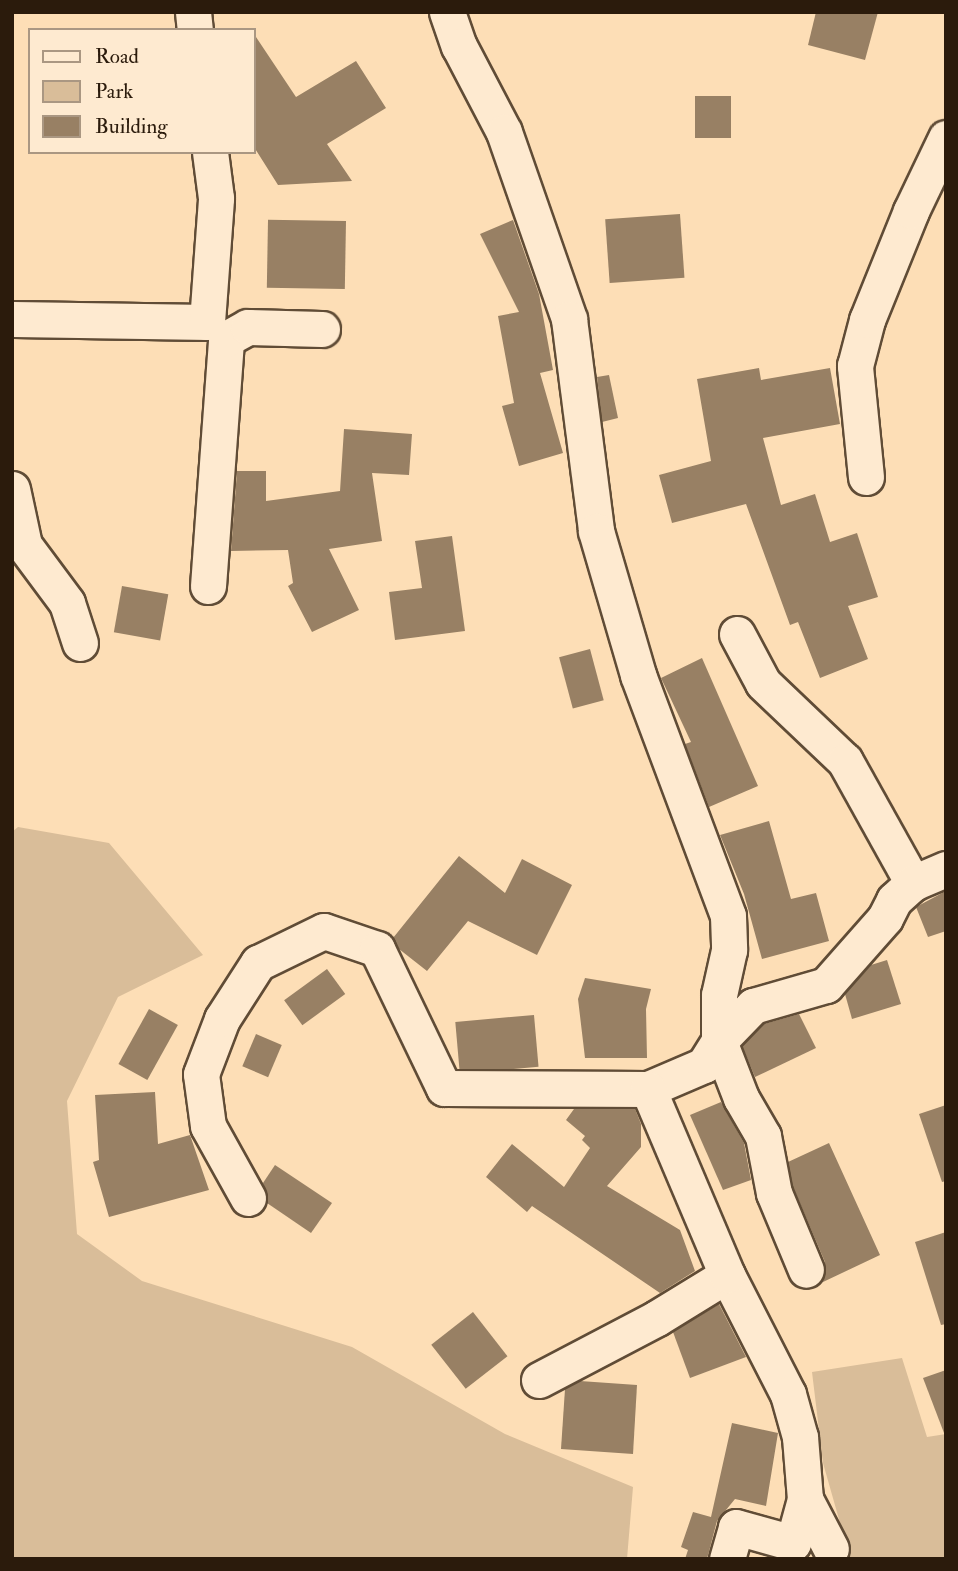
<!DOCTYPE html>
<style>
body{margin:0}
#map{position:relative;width:958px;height:1571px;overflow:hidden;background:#fddeb6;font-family:"IM FELL Double Pica",serif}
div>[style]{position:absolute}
.green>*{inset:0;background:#d9bd99}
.building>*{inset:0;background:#988064;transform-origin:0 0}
.roads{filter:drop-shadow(2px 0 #604c36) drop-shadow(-2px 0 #604c36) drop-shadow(0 2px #604c36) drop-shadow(0 -2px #604c36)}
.minor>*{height:35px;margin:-17.5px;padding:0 17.5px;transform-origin:17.5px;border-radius:17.5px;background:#feead0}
span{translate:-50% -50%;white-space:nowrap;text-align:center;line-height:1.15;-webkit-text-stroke:6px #feead0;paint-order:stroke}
.frame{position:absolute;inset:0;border:14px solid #2b1b0c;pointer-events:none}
.legend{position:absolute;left:28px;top:28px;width:228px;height:126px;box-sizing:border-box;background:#feead0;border:2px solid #aa9782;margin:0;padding:9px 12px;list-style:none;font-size:21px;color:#2b1b0c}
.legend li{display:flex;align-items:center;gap:14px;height:35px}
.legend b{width:35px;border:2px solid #aa9782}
</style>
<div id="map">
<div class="green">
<i style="clip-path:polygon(18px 827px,109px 843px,203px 955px,118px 997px,67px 1101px,77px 1234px,142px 1281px,352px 1347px,505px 1434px,633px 1487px,627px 1559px,12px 1559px,12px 832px)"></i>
<i style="clip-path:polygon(902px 1358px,927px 1437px,946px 1434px,946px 1559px,850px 1558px,823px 1463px,812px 1372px)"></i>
</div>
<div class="building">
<i style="clip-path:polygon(816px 12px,878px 12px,865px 60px,808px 45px)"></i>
<i style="clip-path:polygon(254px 34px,296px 97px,356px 61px,386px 108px,327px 144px,352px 181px,278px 185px,254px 147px)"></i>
<i style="left:695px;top:96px;width:36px;height:42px"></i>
<i style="left:680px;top:214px;width:64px;height:75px;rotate:86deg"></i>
<i style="clip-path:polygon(513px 220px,539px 294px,553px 370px,540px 373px,563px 453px,519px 466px,502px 406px,514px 403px,498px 316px,519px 312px,480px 234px)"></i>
<i style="left:346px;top:221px;width:68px;height:78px;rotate:91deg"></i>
<i style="clip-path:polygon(759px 368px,761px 380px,830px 368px,840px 424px,763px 438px,781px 505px,815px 494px,830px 542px,857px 533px,878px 597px,848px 606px,868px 659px,820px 678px,798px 622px,790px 625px,746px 504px,672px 523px,659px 475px,711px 461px,697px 379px)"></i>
<i style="clip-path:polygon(609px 375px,618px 418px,602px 422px,597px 377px)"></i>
<i style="clip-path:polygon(344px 429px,412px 434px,409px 475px,372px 473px,382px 541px,329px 549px,359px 610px,312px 632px,288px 586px,293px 583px,288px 550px,231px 551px,237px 471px,266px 471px,266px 501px,340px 491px)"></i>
<i style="clip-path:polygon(452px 536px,465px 631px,395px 640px,389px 592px,422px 588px,415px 541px)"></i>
<i style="left:122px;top:586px;width:47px;height:47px;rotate:10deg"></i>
<i style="left:590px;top:649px;width:53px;height:32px;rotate:75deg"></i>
<i style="clip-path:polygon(702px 658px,758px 786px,709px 807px,685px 744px,691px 742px,661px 678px)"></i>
<i style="clip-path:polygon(769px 821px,791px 899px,816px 893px,829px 941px,762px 959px,744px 894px,720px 835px)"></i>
<i style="clip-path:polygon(459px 856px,505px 893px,522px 859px,572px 885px,537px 955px,468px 921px,427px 971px,399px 949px,393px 938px)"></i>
<i style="clip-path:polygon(946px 891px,946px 931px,928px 937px,916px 907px)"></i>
<i style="clip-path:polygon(887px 960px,901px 1004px,852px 1019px,845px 994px,871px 965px)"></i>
<i style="left:327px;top:969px;width:31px;height:53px;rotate:54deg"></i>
<i style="clip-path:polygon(585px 978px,651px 989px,646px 1009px,647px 1058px,585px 1058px,578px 999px)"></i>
<i style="left:149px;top:1009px;width:33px;height:63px;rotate:29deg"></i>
<i style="clip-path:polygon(799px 1014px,816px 1048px,755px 1077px,742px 1046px,764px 1024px)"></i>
<i style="left:534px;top:1015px;width:52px;height:79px;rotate:85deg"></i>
<i style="left:256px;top:1034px;width:28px;height:35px;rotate:23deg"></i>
<i style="clip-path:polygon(155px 1092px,158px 1144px,190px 1135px,209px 1190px,109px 1217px,93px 1162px,99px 1160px,95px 1095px)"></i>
<i style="clip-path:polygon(721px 1102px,744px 1143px,751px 1180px,723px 1190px,690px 1115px)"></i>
<i style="clip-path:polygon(946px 1105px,946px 1181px,942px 1182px,919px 1114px)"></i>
<i style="clip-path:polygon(574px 1109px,635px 1109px,641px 1124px,641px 1147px,607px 1186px,680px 1230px,695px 1271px,660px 1293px,532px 1206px,527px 1212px,486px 1177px,512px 1144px,564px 1187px,590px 1148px,582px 1140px,585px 1136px,566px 1120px)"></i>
<i style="clip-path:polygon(829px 1143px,880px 1255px,823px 1282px,825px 1262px,793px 1187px,788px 1162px)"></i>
<i style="clip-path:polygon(275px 1165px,332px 1203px,311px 1233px,267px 1203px,263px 1183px)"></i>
<i style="clip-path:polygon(946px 1232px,946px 1324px,941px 1325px,915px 1242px)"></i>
<i style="clip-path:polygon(719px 1304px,746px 1357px,690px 1378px,673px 1332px)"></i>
<i style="left:473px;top:1312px;width:56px;height:53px;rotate:52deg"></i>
<i style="clip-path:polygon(946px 1370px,946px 1433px,944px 1433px,923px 1378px)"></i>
<i style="clip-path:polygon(580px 1381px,637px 1385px,633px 1454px,561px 1449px,565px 1389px)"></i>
<i style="clip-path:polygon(732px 1423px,778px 1433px,766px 1506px,735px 1499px,717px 1521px,707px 1559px,685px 1559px,688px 1550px,681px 1547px,693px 1512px,711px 1517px)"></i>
</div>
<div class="roads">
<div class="minor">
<i style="left:193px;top:12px;width:18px;rotate:84deg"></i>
<i style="left:447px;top:12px;width:36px;rotate:71deg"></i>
<i style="left:459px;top:46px;width:97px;rotate:62.4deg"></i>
<i style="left:504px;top:132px;width:198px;rotate:70.8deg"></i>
<i style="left:569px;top:319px;width:214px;rotate:82.7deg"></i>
<i style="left:596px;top:531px;width:150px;rotate:73.7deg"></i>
<i style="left:638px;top:675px;width:257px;rotate:69.5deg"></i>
<i style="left:728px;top:916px;width:34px;rotate:88deg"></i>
<i style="left:729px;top:950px;width:46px;rotate:102.5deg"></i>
<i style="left:719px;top:995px;width:46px;rotate:90deg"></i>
<i style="left:719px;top:1041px;width:61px;rotate:68.9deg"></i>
<i style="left:741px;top:1098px;width:44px;rotate:59.9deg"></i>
<i style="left:763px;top:1136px;width:58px;rotate:79.1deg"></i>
<i style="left:774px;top:1193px;width:83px;rotate:67.4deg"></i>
<i style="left:12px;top:319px;width:195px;rotate:0.9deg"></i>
<i style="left:207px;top:322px;width:124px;rotate:-85.8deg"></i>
<i style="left:216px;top:198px;width:46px;rotate:-97.4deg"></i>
<i style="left:866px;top:477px;width:112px;rotate:-95.7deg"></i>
<i style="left:855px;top:366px;width:48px;rotate:-75.4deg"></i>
<i style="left:867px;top:320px;width:118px;rotate:-68deg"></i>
<i style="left:911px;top:211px;width:81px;rotate:-64.4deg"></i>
<i style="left:12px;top:489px;width:57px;rotate:77.9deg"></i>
<i style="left:24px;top:545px;width:72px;rotate:53.4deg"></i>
<i style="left:67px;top:603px;width:42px;rotate:72deg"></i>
<i style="left:208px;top:586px;width:248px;rotate:-85.8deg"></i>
<i style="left:226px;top:339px;width:25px;rotate:-29deg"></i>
<i style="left:248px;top:327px;width:74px;rotate:1.5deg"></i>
<i style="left:737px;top:634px;width:55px;rotate:62deg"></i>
<i style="left:763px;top:683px;width:113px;rotate:43.6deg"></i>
<i style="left:845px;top:761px;width:140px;rotate:60.9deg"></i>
<i style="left:248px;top:1198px;width:82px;rotate:-119.1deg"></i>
<i style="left:208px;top:1126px;width:52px;rotate:-97.7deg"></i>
<i style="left:201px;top:1074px;width:59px;rotate:-69.1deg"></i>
<i style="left:222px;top:1019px;width:67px;rotate:-57.3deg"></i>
<i style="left:258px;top:963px;width:73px;rotate:-25.9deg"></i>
<i style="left:324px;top:931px;width:56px;rotate:18.8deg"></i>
<i style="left:377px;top:949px;width:154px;rotate:64.3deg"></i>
<i style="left:444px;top:1088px;width:204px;rotate:0.3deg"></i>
<i style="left:648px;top:1089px;width:61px;rotate:-23.2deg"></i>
<i style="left:704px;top:1065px;width:28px;rotate:-58deg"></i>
<i style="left:719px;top:1041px;width:49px;rotate:-45.8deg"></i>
<i style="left:753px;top:1006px;width:76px;rotate:-16deg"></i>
<i style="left:826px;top:985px;width:89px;rotate:-48.6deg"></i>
<i style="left:885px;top:918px;width:20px;rotate:-63deg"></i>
<i style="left:894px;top:900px;width:25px;rotate:-42deg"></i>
<i style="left:913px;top:883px;width:36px;rotate:-23deg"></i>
<i style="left:727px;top:1275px;width:134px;rotate:62.9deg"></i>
<i style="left:788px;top:1394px;width:45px;rotate:74.4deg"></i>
<i style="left:800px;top:1437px;width:62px;rotate:85.4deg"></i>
<i style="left:539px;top:1380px;width:133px;rotate:-27.7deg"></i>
<i style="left:657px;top:1318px;width:82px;rotate:-31.6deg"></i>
<i style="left:727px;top:1275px;width:202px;rotate:-113deg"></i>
<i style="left:727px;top:1559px;width:33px;rotate:-74deg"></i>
<i style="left:736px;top:1527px;width:59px;rotate:15.7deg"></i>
<i style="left:793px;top:1543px;width:46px;rotate:-74.7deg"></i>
<i style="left:805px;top:1499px;width:56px;rotate:62.5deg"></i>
</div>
</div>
<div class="frame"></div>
<ul class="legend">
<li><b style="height:9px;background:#feead0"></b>Road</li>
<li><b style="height:19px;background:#d9bd99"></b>Park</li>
<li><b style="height:19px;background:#988064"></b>Building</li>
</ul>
</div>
